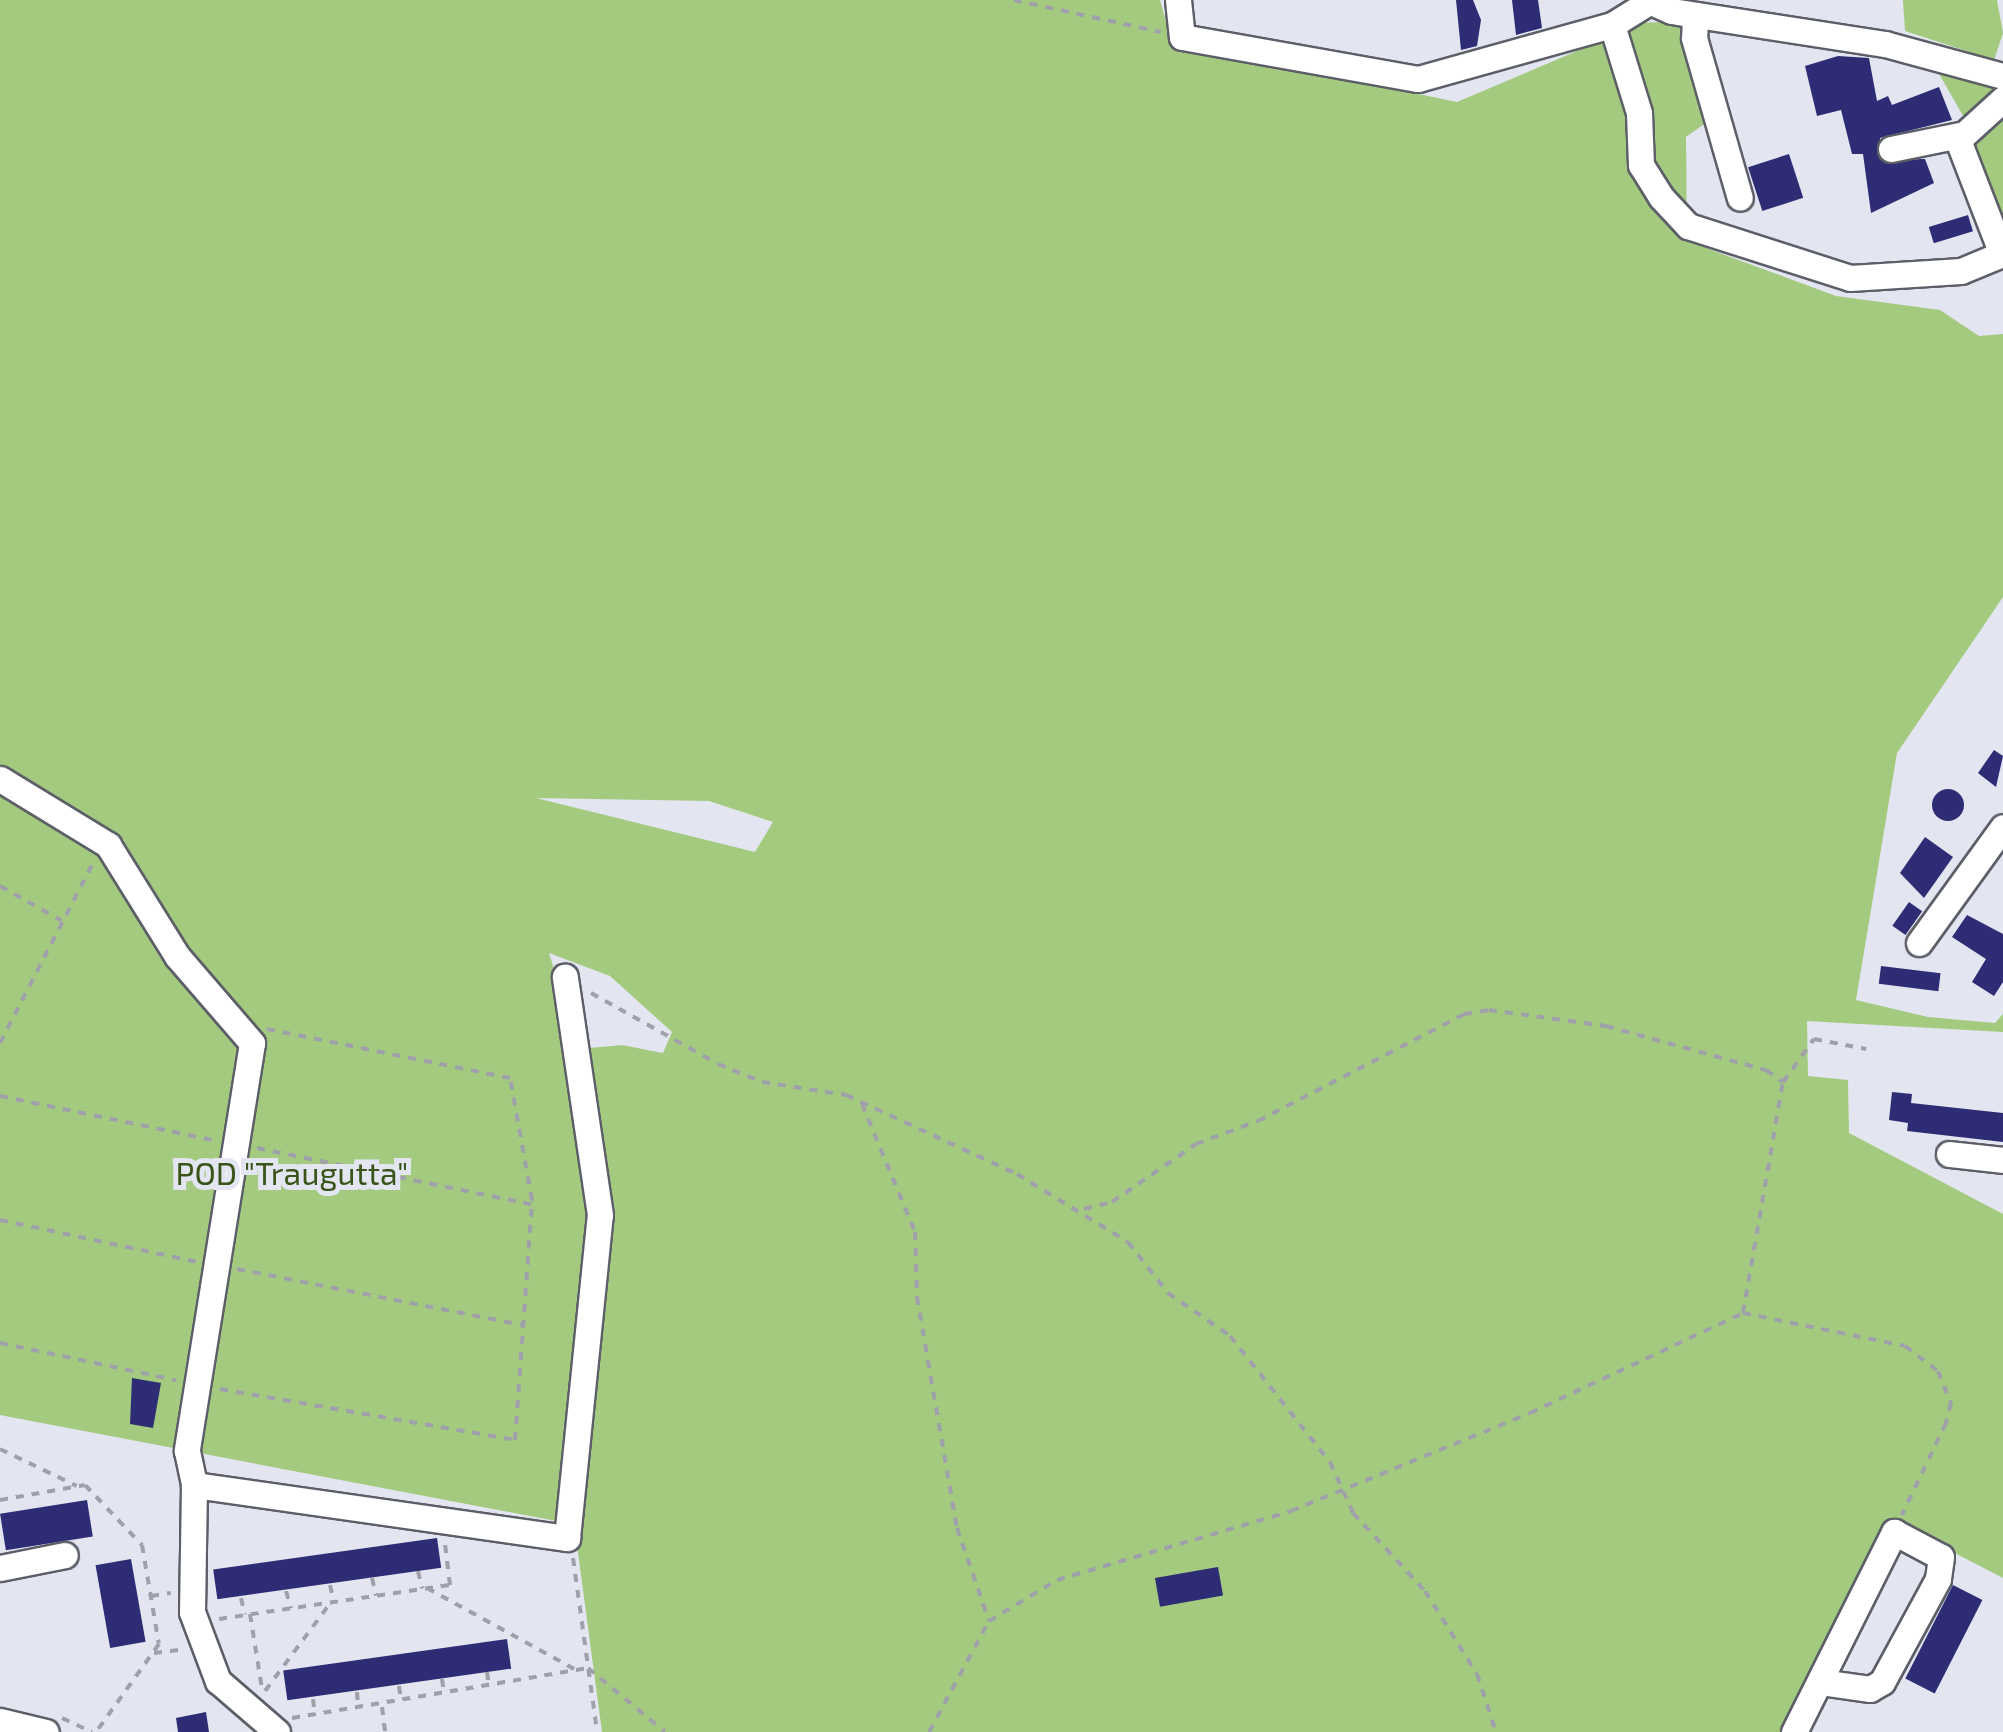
<!DOCTYPE html>
<style>
body{margin:0}
#map{position:relative;width:2003px;height:1732px;overflow:hidden;background:#e3e5f0;font-family:"Exo 2",sans-serif}
div>[style]{position:absolute}
.green>*{inset:0;background:#a3ca7f}
.building>*{inset:0;background:#2d2c75;transform-origin:0 0}
.round{border-radius:50%}
.path>*{height:4px;margin-top:-2px;transform-origin:0;background:repeating-linear-gradient(90deg,#9fa0a9 0 8px,transparent 0 16px)}
.roads{filter:drop-shadow(2px 0 #5d5f68) drop-shadow(-2px 0 #5d5f68) drop-shadow(0 2px #5d5f68) drop-shadow(0 -2px #5d5f68)}
.minor>*{height:25px;margin:-12.5px;padding:0 12.5px;transform-origin:12.5px;border-radius:12.5px;background:#fff}
span{translate:-50% -50%;white-space:nowrap;text-align:center;line-height:1.15;-webkit-text-stroke:10px #e3e5f0;paint-order:stroke}
.park-label{font-size:32px;color:#385419}
</style>
<div id="map">
<div class="green">
<i style="clip-path:polygon(evenodd,0 0,1160px 0,1172px 43px,1457px 102px,1643px 23px,1680px 21px,1711px 119px,1686px 137px,1687px 241px,1836px 296px,1940px 310px,1979px 336px,2003px 334px,2003px 597px,1897px 753px,1856px 1000px,1928px 1017px,1995px 1023px,2003px 1014px,2003px 1032px,1807px 1021px,1808px 1076px,1848px 1080px,1849px 1133px,2003px 1214px,2003px 1578px,1891px 1520px,1798px 1732px,602px 1732px,577px 1545px,590px 1425px,567px 1523px,0 1415px,0 0,536px 798px,709px 801px,773px 822px,755px 852px,536px 798px,0 0,549px 953px,610px 976px,672px 1032px,663px 1053px,622px 1045px,579px 1049px,549px 953px)"></i>
<i style="clip-path:polygon(1903px 0,1997px 0,2003px 33px,1994px 60px,1905px 31px)"></i>
<i style="clip-path:polygon(1934px 65px,2003px 93px,2003px 240px,1972px 160px,1974px 135px)"></i>
</div>
<div class="building">
<i style="clip-path:polygon(1456px 0,1473px 0,1481px 20px,1477px 46px,1461px 50px)"></i>
<i style="clip-path:polygon(1512px 0,1538px 0,1542px 28px,1516px 35px)"></i>
<i style="clip-path:polygon(1838px 56px,1869px 58px,1877px 101px,1888px 96px,1892px 105px,1939px 87px,1952px 120px,1880px 138px,1880px 160px,1925px 159px,1934px 183px,1871px 213px,1863px 154px,1852px 154px,1841px 110px,1817px 116px,1805px 66px)"></i>
<i style="left:1789px;top:154px;width:46px;height:43px;rotate:72deg"></i>
<i style="left:1968px;top:215px;width:17px;height:41px;rotate:73deg"></i>
<i style="clip-path:polygon(1994px 750px,2003px 756px,1996px 787px,1978px 773px)"></i>
<i class="round" style="left:1932px;top:789px;width:32px;height:32px"></i>
<i style="clip-path:polygon(1925px 837px,1953px 857px,1924px 898px,1900px 873px)"></i>
<i style="left:1909px;top:902px;width:16px;height:29px;rotate:35deg"></i>
<i style="clip-path:polygon(1967px 915px,2003px 934px,2003px 982px,1994px 996px,1972px 982px,1986px 959px,1952px 937px)"></i>
<i style="left:1881px;top:966px;width:60px;height:18px;rotate:7deg"></i>
<i style="clip-path:polygon(1892px 1092px,1912px 1094px,1911px 1103px,2003px 1113px,2003px 1142px,1907px 1131px,1908px 1123px,1889px 1120px)"></i>
<i style="clip-path:polygon(132px 1378px,161px 1383px,153px 1428px,130px 1424px)"></i>
<i style="left:87px;top:1500px;width:37px;height:88px;rotate:81deg"></i>
<i style="left:437px;top:1538px;width:30px;height:226px;rotate:82deg"></i>
<i style="left:131px;top:1559px;width:84px;height:36px;rotate:80deg"></i>
<i style="left:1218px;top:1567px;width:29px;height:64px;rotate:80deg"></i>
<i style="left:1953px;top:1585px;width:33px;height:105px;rotate:27deg"></i>
<i style="left:507px;top:1639px;width:30px;height:226px;rotate:82deg"></i>
<i style="clip-path:polygon(206px 1712px,209px 1732px,178px 1732px,176px 1718px)"></i>
</div>
<div class="path">
<i style="left:1014px;top:0;width:150px;rotate:12.3deg"></i>
<i style="left:0;top:886px;width:71px;rotate:29.4deg"></i>
<i style="left:591px;top:993px;width:145px;rotate:29.2deg"></i>
<i style="left:718px;top:1064px;width:48px;rotate:22.2deg"></i>
<i style="left:762px;top:1082px;width:85px;rotate:8.8deg"></i>
<i style="left:846px;top:1095px;width:188px;rotate:24.8deg"></i>
<i style="left:1017px;top:1174px;width:130px;rotate:31.5deg"></i>
<i style="left:1128px;top:1242px;width:65px;rotate:51.9deg"></i>
<i style="left:1168px;top:1293px;width:75px;rotate:34.7deg"></i>
<i style="left:1230px;top:1336px;width:161px;rotate:51.6deg"></i>
<i style="left:1330px;top:1462px;width:56px;rotate:65.7deg"></i>
<i style="left:1353px;top:1513px;width:106px;rotate:47.3deg"></i>
<i style="left:1425px;top:1591px;width:98px;rotate:57.9deg"></i>
<i style="left:1477px;top:1674px;width:61px;rotate:71.9deg"></i>
<i style="left:0;top:1043px;width:205px;rotate:-62.7deg"></i>
<i style="left:0;top:1096px;width:217px;rotate:11.7deg"></i>
<i style="left:862px;top:1104px;width:139px;rotate:67.5deg"></i>
<i style="left:915px;top:1232px;width:65px;rotate:88.2deg"></i>
<i style="left:917px;top:1297px;width:234px;rotate:80.2deg"></i>
<i style="left:957px;top:1528px;width:98px;rotate:71deg"></i>
<i style="left:257px;top:1148px;width:280px;rotate:11.6deg"></i>
<i style="left:1084px;top:1209px;width:29px;rotate:-14deg"></i>
<i style="left:1112px;top:1202px;width:102px;rotate:-34.6deg"></i>
<i style="left:1196px;top:1144px;width:66px;rotate:-20.4deg"></i>
<i style="left:1258px;top:1121px;width:232px;rotate:-27.4deg"></i>
<i style="left:1464px;top:1014px;width:25px;rotate:-9deg"></i>
<i style="left:1489px;top:1010px;width:118px;rotate:7.8deg"></i>
<i style="left:1606px;top:1026px;width:166px;rotate:15.4deg"></i>
<i style="left:1766px;top:1070px;width:21px;rotate:35deg"></i>
<i style="left:1783px;top:1082px;width:53px;rotate:-54.2deg"></i>
<i style="left:1814px;top:1039px;width:53px;rotate:10.9deg"></i>
<i style="left:0;top:1220px;width:202px;rotate:12deg"></i>
<i style="left:237px;top:1269px;width:290px;rotate:11.1deg"></i>
<i style="left:1743px;top:1313px;width:234px;rotate:-80.2deg"></i>
<i style="left:0;top:1343px;width:180px;rotate:11.9deg"></i>
<i style="left:220px;top:1389px;width:299px;rotate:9.8deg"></i>
<i style="left:515px;top:1440px;width:241px;rotate:-85.9deg"></i>
<i style="left:532px;top:1200px;width:124px;rotate:-100.2deg"></i>
<i style="left:510px;top:1078px;width:248px;rotate:-168.6deg"></i>
<i style="left:0;top:1449px;width:85px;rotate:25.7deg"></i>
<i style="left:0;top:1500px;width:86px;rotate:-10deg"></i>
<i style="left:85px;top:1485px;width:83px;rotate:46.5deg"></i>
<i style="left:142px;top:1545px;width:100px;rotate:80.3deg"></i>
<i style="left:159px;top:1644px;width:108px;rotate:125.6deg"></i>
<i style="left:573px;top:1558px;width:176px;rotate:82.1deg"></i>
<i style="left:418px;top:1571px;width:18px;rotate:77deg"></i>
<i style="left:372px;top:1578px;width:18px;rotate:77deg"></i>
<i style="left:330px;top:1585px;width:17px;rotate:77deg"></i>
<i style="left:427px;top:1588px;width:170px;rotate:28.8deg"></i>
<i style="left:286px;top:1591px;width:18px;rotate:74deg"></i>
<i style="left:151px;top:1596px;width:20px;rotate:-9deg"></i>
<i style="left:241px;top:1598px;width:17px;rotate:77deg"></i>
<i style="left:250px;top:1614px;width:76px;rotate:80.9deg"></i>
<i style="left:219px;top:1619px;width:233px;rotate:-8.4deg"></i>
<i style="left:450px;top:1585px;width:41px;rotate:-97deg"></i>
<i style="left:154px;top:1653px;width:25px;rotate:-7deg"></i>
<i style="left:487px;top:1672px;width:14px;rotate:82deg"></i>
<i style="left:442px;top:1679px;width:15px;rotate:82deg"></i>
<i style="left:399px;top:1686px;width:15px;rotate:82deg"></i>
<i style="left:265px;top:1691px;width:111px;rotate:-53.4deg"></i>
<i style="left:357px;top:1692px;width:16px;rotate:86deg"></i>
<i style="left:313px;top:1699px;width:16px;rotate:83deg"></i>
<i style="left:382px;top:1707px;width:25px;rotate:83deg"></i>
<i style="left:62px;top:1718px;width:33px;rotate:25deg"></i>
<i style="left:292px;top:1718px;width:300px;rotate:-9.6deg"></i>
<i style="left:588px;top:1668px;width:100px;rotate:39.7deg"></i>
<i style="left:929px;top:1732px;width:126px;rotate:-61.6deg"></i>
<i style="left:989px;top:1621px;width:79px;rotate:-31.1deg"></i>
<i style="left:1057px;top:1580px;width:244px;rotate:-16.4deg"></i>
<i style="left:1291px;top:1511px;width:258px;rotate:-22.3deg"></i>
<i style="left:1530px;top:1413px;width:235px;rotate:-25.1deg"></i>
<i style="left:1743px;top:1313px;width:165px;rotate:11.5deg"></i>
<i style="left:1905px;top:1346px;width:41px;rotate:37.1deg"></i>
<i style="left:1938px;top:1371px;width:35px;rotate:68deg"></i>
<i style="left:1951px;top:1403px;width:21px;rotate:104deg"></i>
<i style="left:1946px;top:1423px;width:102px;rotate:115.6deg"></i>
</div>
<div class="roads">
<div class="minor">
<i style="left:1178px;top:0;width:37px;rotate:84deg"></i>
<i style="left:1182px;top:37px;width:240px;rotate:10.1deg"></i>
<i style="left:1418px;top:79px;width:201px;rotate:-15.6deg"></i>
<i style="left:1612px;top:25px;width:44px;rotate:-31.9deg"></i>
<i style="left:1647px;top:0;width:27px;rotate:24deg"></i>
<i style="left:1672px;top:11px;width:216px;rotate:8.8deg"></i>
<i style="left:1885px;top:44px;width:122px;rotate:15.2deg"></i>
<i style="left:1695px;top:15px;width:23px;rotate:92deg"></i>
<i style="left:1694px;top:38px;width:166px;rotate:74deg"></i>
<i style="left:1612px;top:25px;width:92px;rotate:72.9deg"></i>
<i style="left:1639px;top:113px;width:52px;rotate:87.8deg"></i>
<i style="left:1641px;top:165px;width:38px;rotate:58deg"></i>
<i style="left:1661px;top:197px;width:40px;rotate:47deg"></i>
<i style="left:1688px;top:226px;width:170px;rotate:17.8deg"></i>
<i style="left:1850px;top:278px;width:111px;rotate:-3.6deg"></i>
<i style="left:1961px;top:271px;width:44px;rotate:-22.5deg"></i>
<i style="left:2002px;top:254px;width:122px;rotate:-111.1deg"></i>
<i style="left:1958px;top:140px;width:61px;rotate:-42.3deg"></i>
<i style="left:1891px;top:149px;width:70px;rotate:-11.5deg"></i>
<i style="left:0;top:779px;width:127px;rotate:31.4deg"></i>
<i style="left:108px;top:845px;width:131px;rotate:58.1deg"></i>
<i style="left:177px;top:956px;width:115px;rotate:49.2deg"></i>
<i style="left:252px;top:1043px;width:413px;rotate:99.1deg"></i>
<i style="left:187px;top:1451px;width:35px;rotate:78deg"></i>
<i style="left:194px;top:1485px;width:127px;rotate:90.9deg"></i>
<i style="left:192px;top:1612px;width:74px;rotate:69.4deg"></i>
<i style="left:218px;top:1681px;width:78px;rotate:40.8deg"></i>
<i style="left:1919px;top:943px;width:143px;rotate:-54.1deg"></i>
<i style="left:1949px;top:1154px;width:54px;rotate:6.3deg"></i>
<i style="left:194px;top:1485px;width:377px;rotate:8.1deg"></i>
<i style="left:567px;top:1538px;width:325px;rotate:-84.2deg"></i>
<i style="left:600px;top:1215px;width:241px;rotate:-98.4deg"></i>
<i style="left:0;top:1568px;width:66px;rotate:-11.3deg"></i>
<i style="left:0;top:1721px;width:47px;rotate:13.4deg"></i>
<i style="left:1794px;top:1732px;width:224px;rotate:-63.4deg"></i>
<i style="left:1894px;top:1532px;width:53px;rotate:28deg"></i>
<i style="left:1941px;top:1557px;width:22px;rotate:98deg"></i>
<i style="left:1938px;top:1579px;width:117px;rotate:118.5deg"></i>
<i style="left:1882px;top:1682px;width:14px;rotate:150deg"></i>
<i style="left:1870px;top:1689px;width:49px;rotate:-171.9deg"></i>
</div>
</div>
<div class="park-label">
<span style="left:292px;top:1172px">POD "Traugutta"</span>
</div>
</div>
